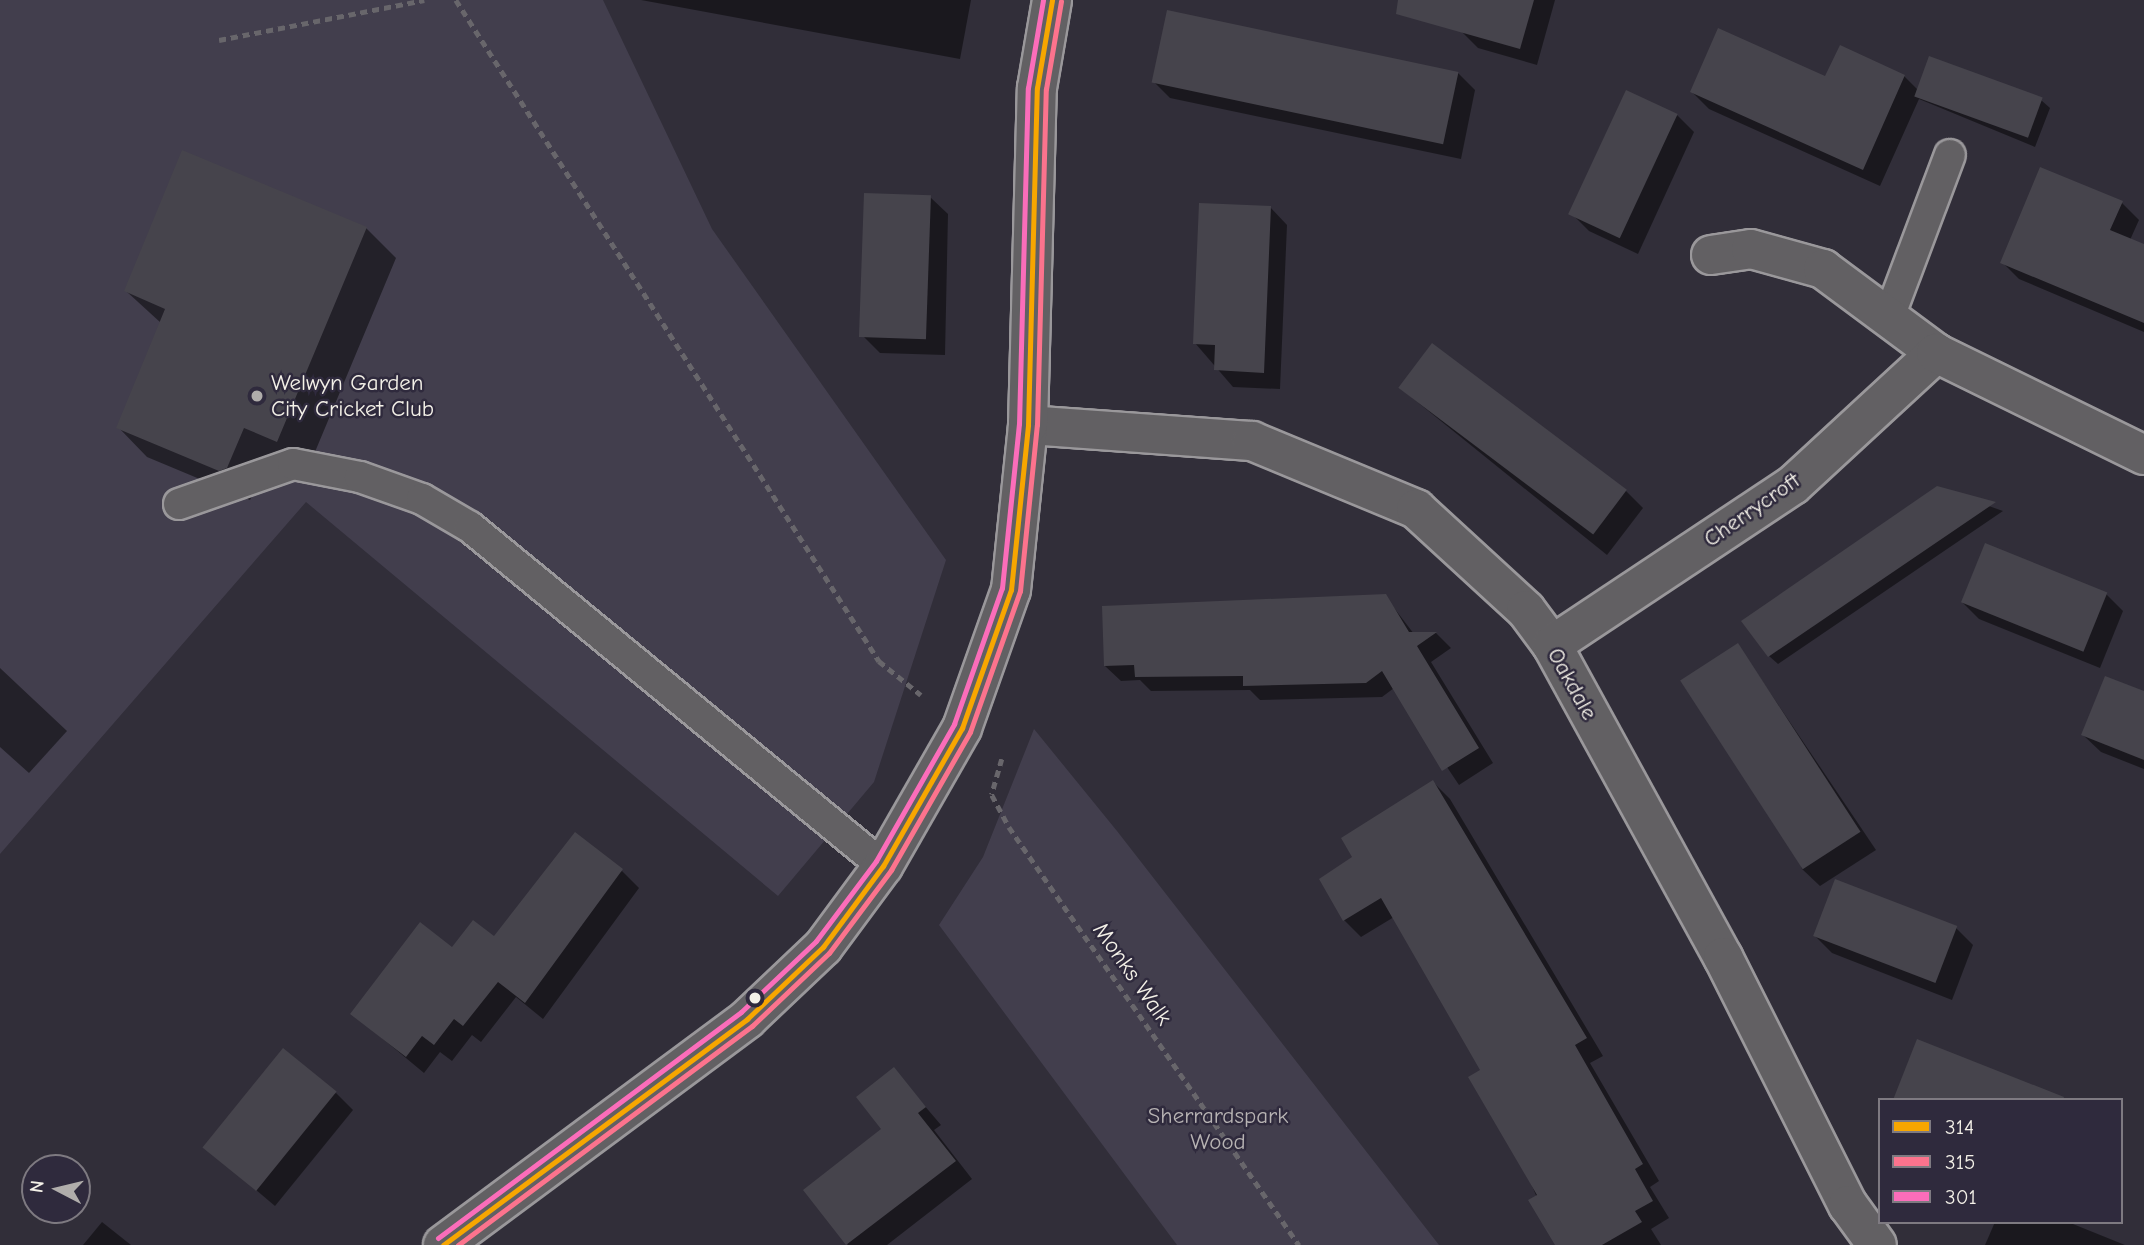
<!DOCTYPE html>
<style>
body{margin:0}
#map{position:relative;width:2144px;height:1245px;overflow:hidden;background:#312e39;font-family:"Comic Neue",sans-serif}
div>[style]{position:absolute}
.green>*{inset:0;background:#423e4d}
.shadow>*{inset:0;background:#0007}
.building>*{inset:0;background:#46444c;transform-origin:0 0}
.path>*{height:4.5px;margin-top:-2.25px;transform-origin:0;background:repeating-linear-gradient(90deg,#68666b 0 7px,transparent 0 12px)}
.roads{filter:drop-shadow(2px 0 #9a989b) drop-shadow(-2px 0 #9a989b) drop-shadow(0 2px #9a989b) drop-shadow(0 -2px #9a989b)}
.service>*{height:30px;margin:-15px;padding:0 15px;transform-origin:15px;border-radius:15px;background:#626063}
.minor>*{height:38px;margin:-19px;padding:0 19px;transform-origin:19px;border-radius:19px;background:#626063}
.tertiary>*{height:38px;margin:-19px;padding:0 19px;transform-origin:19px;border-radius:19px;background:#626063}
.bus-1>*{height:5px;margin:-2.5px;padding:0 2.5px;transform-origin:2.5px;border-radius:2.5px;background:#f7a600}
.bus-2>*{height:5px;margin:-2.5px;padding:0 2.5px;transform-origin:2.5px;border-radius:2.5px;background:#fc738d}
.bus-3>*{height:5px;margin:-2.5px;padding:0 2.5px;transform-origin:2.5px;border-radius:2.5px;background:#fb6dba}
.dots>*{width:19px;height:19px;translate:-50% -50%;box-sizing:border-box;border:4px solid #2f2a3d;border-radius:50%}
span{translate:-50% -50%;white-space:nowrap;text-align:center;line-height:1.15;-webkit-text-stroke:5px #2f2a3d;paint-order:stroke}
.poi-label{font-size:23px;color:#f4f1e8}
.left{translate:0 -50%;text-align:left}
.street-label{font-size:23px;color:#f4f1e8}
.park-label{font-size:23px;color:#b7b3b3}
.legend{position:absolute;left:1878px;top:1098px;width:245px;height:126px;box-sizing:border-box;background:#2f2a3d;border:2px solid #7e7a81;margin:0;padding:9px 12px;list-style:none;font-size:21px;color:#f4f1e8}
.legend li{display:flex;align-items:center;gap:14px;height:35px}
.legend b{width:35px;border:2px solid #7e7a81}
.north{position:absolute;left:21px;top:1154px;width:70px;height:70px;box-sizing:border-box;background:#2f2a3d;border:2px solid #7e7a81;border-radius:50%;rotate:277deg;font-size:19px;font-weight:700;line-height:28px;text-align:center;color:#f4f1e8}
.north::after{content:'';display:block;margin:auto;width:24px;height:32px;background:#b0adab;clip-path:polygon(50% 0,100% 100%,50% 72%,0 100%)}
</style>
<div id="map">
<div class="green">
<i style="clip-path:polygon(0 0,603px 0,712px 229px,946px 560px,874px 782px,778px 896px,306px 502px,0 854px)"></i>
<i style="clip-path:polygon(1034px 729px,1117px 831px,1439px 1245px,1177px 1245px,939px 925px,983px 857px)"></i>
</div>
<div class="shadow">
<i style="clip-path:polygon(641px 0,971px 0,960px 59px)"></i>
<i style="clip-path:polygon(1470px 0,1555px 0,1537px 65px,1478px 48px,1461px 31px)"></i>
<i style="clip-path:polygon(1930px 58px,2041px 100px,2050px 108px,2035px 147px,1919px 99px,1880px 186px,1709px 109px,1692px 92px,1904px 76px,1919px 91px)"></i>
<i style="clip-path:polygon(1458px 73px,1475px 90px,1461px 159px,1170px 98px,1153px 81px)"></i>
<i style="clip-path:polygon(1677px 115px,1694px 132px,1638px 254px,1589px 231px,1572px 214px)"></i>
<i style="clip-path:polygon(930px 197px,948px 214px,945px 355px,880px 353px,863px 336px)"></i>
<i style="clip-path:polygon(2122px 203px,2139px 220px,2130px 240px,2144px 246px,2144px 332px,2019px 279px,2002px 262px)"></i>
<i style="clip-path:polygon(1270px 207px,1287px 225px,1280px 389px,1233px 387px,1195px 343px)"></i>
<i style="clip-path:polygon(366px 228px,396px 258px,307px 471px,274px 457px,250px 500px,147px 457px,118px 427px,161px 323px,126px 291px)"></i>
<i style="clip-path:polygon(1400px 388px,1626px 491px,1643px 508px,1607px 555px)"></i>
<i style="clip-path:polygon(1938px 488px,2003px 511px,1778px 664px,1769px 656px)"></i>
<i style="clip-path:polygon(2106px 594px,2123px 611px,2100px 668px,1979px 619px,1962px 602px)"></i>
<i style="clip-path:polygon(1385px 596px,1414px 634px,1436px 633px,1451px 648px,1431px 662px,1493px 763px,1459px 785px,1394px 688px,1382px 697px,1260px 700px,1250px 690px,1151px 691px,1140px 680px,1121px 681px,1105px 666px)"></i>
<i style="clip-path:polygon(1738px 645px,1876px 850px,1820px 886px,1802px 869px)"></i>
<i style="clip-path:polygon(0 668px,67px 731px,29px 773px,0 747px)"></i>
<i style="clip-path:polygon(2144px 693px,2144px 769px,2101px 752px,2083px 735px)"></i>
<i style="clip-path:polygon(1433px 782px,1450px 799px,1603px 1056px,1590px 1063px,1659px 1181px,1650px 1187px,1669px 1218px,1651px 1229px,1661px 1245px,1557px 1245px,1483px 1070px,1394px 917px,1361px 937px,1344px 920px,1354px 857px)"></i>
<i style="clip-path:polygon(622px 871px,639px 888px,543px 1019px,516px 997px,481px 1042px,472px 1035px,452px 1061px,440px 1052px,424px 1073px,353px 1014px,452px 949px,495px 939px)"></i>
<i style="clip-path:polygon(1956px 928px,1973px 945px,1952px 1000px,1832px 953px,1815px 936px)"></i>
<i style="clip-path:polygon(894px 1070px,941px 1125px,934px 1130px,972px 1179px,887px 1245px,848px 1245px,806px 1190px,883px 1129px)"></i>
<i style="clip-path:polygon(336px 1093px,353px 1110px,275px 1206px,205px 1147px)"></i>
<i style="clip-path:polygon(102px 1222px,131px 1245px,83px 1245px)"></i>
<i style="clip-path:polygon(1995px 1222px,2068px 1222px,2125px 1245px,1985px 1245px)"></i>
</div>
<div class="building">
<i style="clip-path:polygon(1398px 0,1534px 0,1520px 49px,1396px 14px)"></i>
<i style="left:1167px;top:10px;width:298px;height:74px;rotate:12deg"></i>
<i style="clip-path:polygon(1718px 28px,1825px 76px,1840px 45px,1905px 75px,1863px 170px,1690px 92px)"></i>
<i style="left:1929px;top:56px;width:121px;height:43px;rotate:20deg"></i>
<i style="left:1626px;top:90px;width:57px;height:137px;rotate:25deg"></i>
<i style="clip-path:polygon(182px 150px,367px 227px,277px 442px,244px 428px,227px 468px,219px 471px,116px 428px,165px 309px,124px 291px)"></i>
<i style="clip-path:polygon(2040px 167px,2123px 201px,2110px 230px,2144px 244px,2144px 323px,2000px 263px)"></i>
<i style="left:864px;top:193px;width:67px;height:144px;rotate:2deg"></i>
<i style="clip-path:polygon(1199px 203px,1271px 206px,1264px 373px,1214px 370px,1215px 345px,1193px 344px)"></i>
<i style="left:1432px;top:343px;width:244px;height:56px;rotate:37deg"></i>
<i style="clip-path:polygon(1937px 486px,1996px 502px,1768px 657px,1741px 621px)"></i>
<i style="left:1985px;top:543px;width:132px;height:64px;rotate:22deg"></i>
<i style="clip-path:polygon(1386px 594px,1409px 632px,1437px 632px,1417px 646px,1479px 748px,1442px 771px,1382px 671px,1366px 683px,1243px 686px,1243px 676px,1135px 677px,1134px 665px,1104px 666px,1102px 606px)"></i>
<i style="left:1738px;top:643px;width:225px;height:69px;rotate:57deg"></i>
<i style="clip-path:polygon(2105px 676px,2144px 691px,2144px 760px,2081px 735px)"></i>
<i style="clip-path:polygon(1433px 780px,1587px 1038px,1575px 1045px,1643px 1164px,1635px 1169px,1653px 1201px,1635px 1211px,1642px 1222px,1602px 1245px,1555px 1245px,1528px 1200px,1537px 1195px,1468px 1077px,1480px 1070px,1381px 898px,1343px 921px,1319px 879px,1352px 857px,1341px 838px)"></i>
<i style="clip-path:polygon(575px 832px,623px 869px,525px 1003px,498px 982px,463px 1026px,454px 1019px,434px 1045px,422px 1036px,406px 1057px,350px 1014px,420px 922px,452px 947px,473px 920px,494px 936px)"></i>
<i style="left:1835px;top:879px;width:131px;height:61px;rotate:21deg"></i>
<i style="clip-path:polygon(1917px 1039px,2064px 1097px,2063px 1100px,1893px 1100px)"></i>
<i style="left:283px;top:1048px;width:69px;height:128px;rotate:39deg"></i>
<i style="clip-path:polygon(894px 1067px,926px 1107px,918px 1113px,956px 1161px,846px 1245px,803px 1190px,881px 1129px,856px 1097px)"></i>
</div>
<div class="path">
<i style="left:456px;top:0;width:785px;rotate:57.38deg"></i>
<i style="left:879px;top:661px;width:54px;rotate:39deg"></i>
<i style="left:219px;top:40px;width:209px;rotate:-11deg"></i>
<i style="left:1002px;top:759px;width:37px;rotate:106deg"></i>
<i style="left:992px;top:795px;width:36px;rotate:62deg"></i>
<i style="left:1009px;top:827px;width:509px;rotate:55.25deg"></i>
</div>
<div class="roads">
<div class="service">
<i style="left:1889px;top:317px;width:173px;rotate:-69.4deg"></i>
<i style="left:179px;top:504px;width:121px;rotate:-19.3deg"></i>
<i style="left:293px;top:464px;width:68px;rotate:11deg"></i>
<i style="left:360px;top:477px;width:66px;rotate:19.5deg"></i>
<i style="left:422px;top:499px;width:56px;rotate:30.3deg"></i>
<i style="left:470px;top:527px;width:534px;rotate:39.38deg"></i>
</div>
<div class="minor">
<i style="left:1711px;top:255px;width:40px;rotate:-8.5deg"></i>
<i style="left:1751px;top:249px;width:75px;rotate:15.5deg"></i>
<i style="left:1823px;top:269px;width:141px;rotate:36.6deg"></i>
<i style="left:1028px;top:425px;width:225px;rotate:4.1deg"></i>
<i style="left:1252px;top:441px;width:178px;rotate:22.5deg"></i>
<i style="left:1416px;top:509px;width:149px;rotate:42.6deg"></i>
<i style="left:1526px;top:610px;width:44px;rotate:53.4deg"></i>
<i style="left:1552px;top:645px;width:356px;rotate:61.3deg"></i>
<i style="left:1723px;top:957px;width:278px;rotate:63.3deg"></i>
<i style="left:1848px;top:1205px;width:49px;rotate:54.1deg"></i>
<i style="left:1552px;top:645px;width:289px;rotate:-33.6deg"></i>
<i style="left:1793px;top:485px;width:195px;rotate:-42.7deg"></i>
<i style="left:1936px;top:353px;width:232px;rotate:26.1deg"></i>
</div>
<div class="tertiary">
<i style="left:443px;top:1245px;width:379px;rotate:-36.6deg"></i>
<i style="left:747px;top:1019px;width:105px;rotate:-43.5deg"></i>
<i style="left:823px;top:947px;width:101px;rotate:-53.5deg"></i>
<i style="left:883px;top:866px;width:159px;rotate:-60.2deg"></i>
<i style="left:962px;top:728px;width:146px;rotate:-70.5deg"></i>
<i style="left:1011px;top:590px;width:166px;rotate:-84.1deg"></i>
<i style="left:1028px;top:425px;width:337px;rotate:-88.5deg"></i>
<i style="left:1037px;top:88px;width:89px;rotate:-80.3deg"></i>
</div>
</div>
<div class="bus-1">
<i style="left:443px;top:1245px;width:379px;rotate:-36.6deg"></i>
<i style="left:747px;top:1019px;width:105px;rotate:-43.5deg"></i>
<i style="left:823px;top:947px;width:101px;rotate:-53.5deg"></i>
<i style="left:883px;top:866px;width:159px;rotate:-60.2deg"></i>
<i style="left:962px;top:728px;width:146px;rotate:-70.5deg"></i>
<i style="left:1011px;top:590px;width:166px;rotate:-84.1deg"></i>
<i style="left:1028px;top:425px;width:337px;rotate:-88.5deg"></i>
<i style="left:1037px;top:88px;width:89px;rotate:-80.3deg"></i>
</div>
<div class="bus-2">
<i style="left:458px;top:1245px;width:367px;rotate:-36.7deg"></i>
<i style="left:752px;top:1026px;width:106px;rotate:-43.5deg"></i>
<i style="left:829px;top:953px;width:104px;rotate:-53.2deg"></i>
<i style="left:891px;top:870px;width:159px;rotate:-60.2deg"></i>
<i style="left:970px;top:732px;width:150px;rotate:-70.5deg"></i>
<i style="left:1020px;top:591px;width:167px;rotate:-84.2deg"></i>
<i style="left:1037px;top:425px;width:336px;rotate:-88.5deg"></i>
<i style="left:1046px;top:89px;width:89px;rotate:-80.3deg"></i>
</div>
<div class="bus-3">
<i style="left:438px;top:1238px;width:378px;rotate:-36.7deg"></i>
<i style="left:741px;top:1012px;width:103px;rotate:-43.4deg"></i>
<i style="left:816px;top:941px;width:100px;rotate:-53.1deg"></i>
<i style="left:876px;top:861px;width:158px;rotate:-60.3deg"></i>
<i style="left:954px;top:724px;width:144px;rotate:-70.6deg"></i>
<i style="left:1002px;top:588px;width:165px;rotate:-84.1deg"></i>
<i style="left:1019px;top:424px;width:336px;rotate:-88.5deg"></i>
<i style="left:1028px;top:88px;width:89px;rotate:-80.3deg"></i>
</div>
<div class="dots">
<i style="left:257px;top:396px;background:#b0adab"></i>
<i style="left:755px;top:998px;background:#f4f1e8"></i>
</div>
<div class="poi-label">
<span class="left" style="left:271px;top:396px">Welwyn Garden<br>City Cricket Club</span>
</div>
<div class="street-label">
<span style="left:1752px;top:510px;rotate:-35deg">Cherrycroft</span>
<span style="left:1572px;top:684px;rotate:61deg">Oakdale</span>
<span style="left:1132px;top:974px;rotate:55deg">Monks Walk</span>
</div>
<div class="park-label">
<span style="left:1218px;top:1129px">Sherrardspark<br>Wood</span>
</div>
<ul class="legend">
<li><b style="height:9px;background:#f7a600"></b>314</li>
<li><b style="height:9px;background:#fc738d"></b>315</li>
<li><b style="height:9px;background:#fb6dba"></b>301</li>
</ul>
<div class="north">N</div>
</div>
